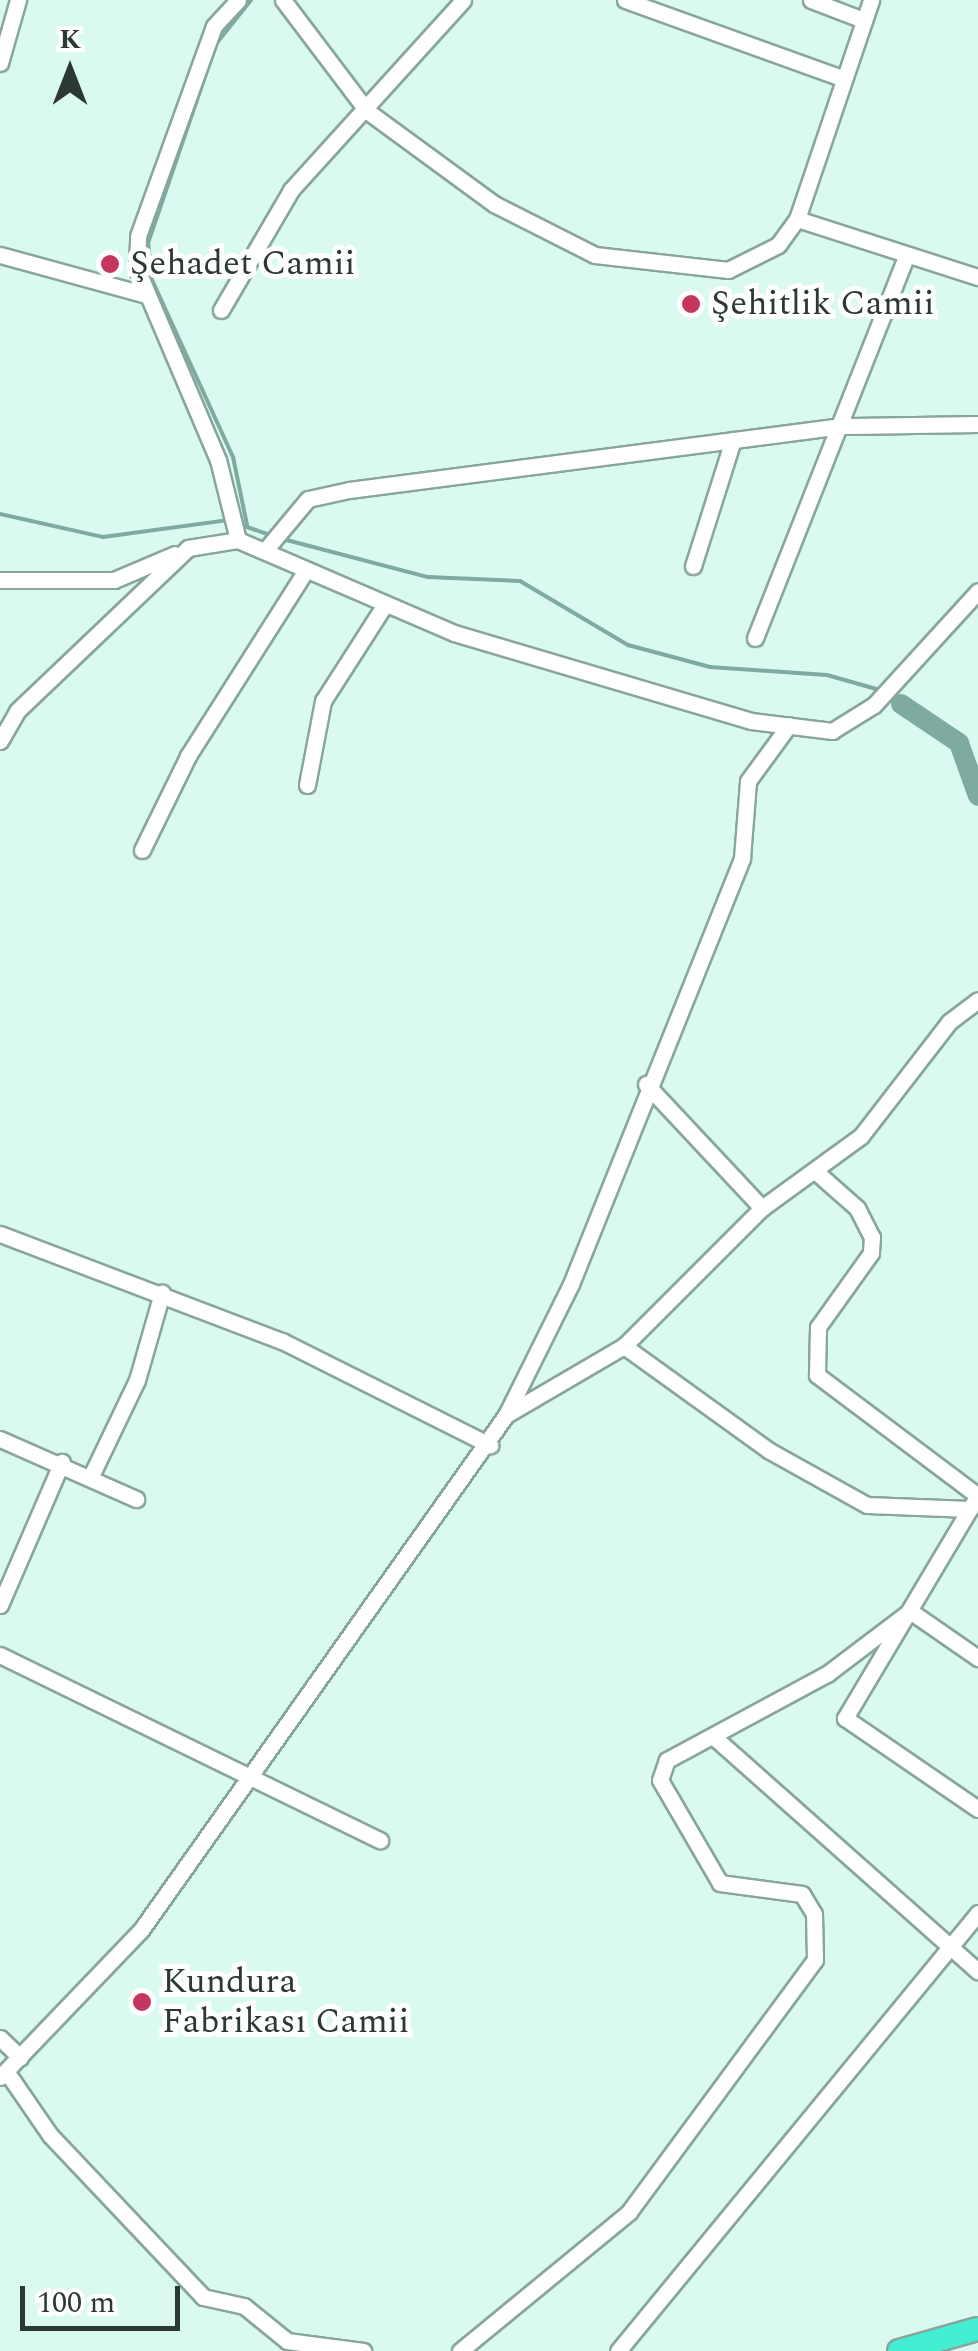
<!DOCTYPE html>
<meta charset="utf-8">
<style>
body{margin:0}
#map{position:relative;width:978px;height:2351px;overflow:hidden;background:#daf9f1;font-family:Spectral,serif}
div>[style]{position:absolute}
.stream>*{height:4px;margin:-2px;padding:0 2px;transform-origin:2px;border-radius:2px;background:#7eaa9f}
.river>*{height:20px;margin:-10px;padding:0 10px;transform-origin:10px;border-radius:10px;background:#7eaa9f}
.roads{filter:drop-shadow(2px 0 #88a59e) drop-shadow(-2px 0 #88a59e) drop-shadow(0 2px #88a59e) drop-shadow(0 -2px #88a59e)}
.minor>*{height:15px;margin:-7.5px;padding:0 7.5px;transform-origin:7.5px;border-radius:7.5px;background:#fff}
.highway>*{height:22px;margin:-11px;padding:0 11px;transform-origin:11px;border-radius:11px;background:#43eed2}
.dots>*{width:28px;height:28px;translate:-50% -50%;box-sizing:border-box;border:5px solid #fefefe;border-radius:50%}
span{translate:-50% -50%;white-space:nowrap;text-align:center;line-height:1.15;-webkit-text-stroke:10px #fefefe;paint-order:stroke}
.poi-label{font-size:35px;color:#2c3835}
.left{translate:0 -50%;text-align:left}
.north{position:absolute;left:20px;top:20px;width:100px;height:100px;-webkit-text-stroke:8px #fefefe;paint-order:stroke;rotate:0deg;font-size:28px;font-weight:700;line-height:40px;text-align:center;color:#2c3835}
.north::after{content:'';display:block;margin:auto;width:35px;height:45px;background:#2c3835;clip-path:polygon(50% 0,100% 100%,50% 72%,0 100%)}
.scale{position:absolute;left:20px;top:2286px;width:160px;height:45px;box-sizing:border-box;border:5px solid #2c3835;border-top:0;padding-left:12px;font-size:30px;line-height:35px;white-space:nowrap;color:#2c3835;-webkit-text-stroke:8px #fefefe;paint-order:stroke}
</style>
<div id="map">
<div class="stream">
<i style="left:0;top:514px;width:106px;rotate:12.6deg"></i>
<i style="left:103px;top:537px;width:126px;rotate:-7.7deg"></i>
<i style="left:241px;top:525px;width:31px;rotate:19deg"></i>
<i style="left:247px;top:525px;width:69px;rotate:-101.6deg"></i>
<i style="left:233px;top:457px;width:195px;rotate:-114.6deg"></i>
<i style="left:152px;top:280px;width:37px;rotate:-96deg"></i>
<i style="left:148px;top:243px;width:210px;rotate:-71.1deg"></i>
<i style="left:216px;top:44px;width:56px;rotate:-51.5deg"></i>
<i style="left:279px;top:538px;width:154px;rotate:14.7deg"></i>
<i style="left:428px;top:577px;width:92px;rotate:2.5deg"></i>
<i style="left:520px;top:581px;width:126px;rotate:30.7deg"></i>
<i style="left:628px;top:645px;width:85px;rotate:15deg"></i>
<i style="left:710px;top:667px;width:117px;rotate:3.9deg"></i>
<i style="left:827px;top:675px;width:55px;rotate:15.8deg"></i>
<i style="left:888px;top:695px;width:16px;rotate:35deg"></i>
</div>
<div class="river">
<i style="left:901px;top:704px;width:70px;rotate:33.9deg"></i>
<i style="left:959px;top:743px;width:56px;rotate:70.3deg"></i>
</div>
<div class="roads">
<div class="minor">
<i style="left:283px;top:0;width:139px;rotate:52.9deg"></i>
<i style="left:367px;top:111px;width:157px;rotate:36.2deg"></i>
<i style="left:494px;top:204px;width:113px;rotate:26.8deg"></i>
<i style="left:595px;top:255px;width:134px;rotate:6.4deg"></i>
<i style="left:728px;top:270px;width:56px;rotate:-26.6deg"></i>
<i style="left:778px;top:245px;width:32px;rotate:-54deg"></i>
<i style="left:797px;top:219px;width:231px;rotate:-71.3deg"></i>
<i style="left:625px;top:0;width:233px;rotate:19.8deg"></i>
<i style="left:811px;top:0;width:56px;rotate:21deg"></i>
<i style="left:0;top:63px;width:66px;rotate:-74.1deg"></i>
<i style="left:797px;top:219px;width:190px;rotate:17.8deg"></i>
<i style="left:0;top:255px;width:151px;rotate:15.3deg"></i>
<i style="left:221px;top:310px;width:139px;rotate:-59.7deg"></i>
<i style="left:291px;top:190px;width:256px;rotate:-47.8deg"></i>
<i style="left:238px;top:540px;width:82px;rotate:-104deg"></i>
<i style="left:218px;top:460px;width:207px;rotate:-113deg"></i>
<i style="left:137px;top:269px;width:33px;rotate:-88deg"></i>
<i style="left:138px;top:236px;width:223px;rotate:-70.1deg"></i>
<i style="left:214px;top:26px;width:35px;rotate:-47deg"></i>
<i style="left:267px;top:548px;width:64px;rotate:-50.1deg"></i>
<i style="left:308px;top:499px;width:42px;rotate:-12.4deg"></i>
<i style="left:349px;top:490px;width:499px;rotate:-7.4deg"></i>
<i style="left:844px;top:426px;width:134px;rotate:-0.9deg"></i>
<i style="left:693px;top:566px;width:132px;rotate:-72.4deg"></i>
<i style="left:0;top:580px;width:114px"></i>
<i style="left:114px;top:580px;width:66px;rotate:-23.1deg"></i>
<i style="left:755px;top:638px;width:412px;rotate:-68.4deg"></i>
<i style="left:0;top:741px;width:34px;rotate:-60deg"></i>
<i style="left:17px;top:711px;width:236px;rotate:-43.6deg"></i>
<i style="left:188px;top:548px;width:51px;rotate:-9.1deg"></i>
<i style="left:238px;top:540px;width:235px;rotate:23.3deg"></i>
<i style="left:454px;top:633px;width:310px;rotate:16.5deg"></i>
<i style="left:751px;top:721px;width:82px;rotate:7deg"></i>
<i style="left:832px;top:731px;width:49px;rotate:-31.8deg"></i>
<i style="left:874px;top:705px;width:154px;rotate:-47.6deg"></i>
<i style="left:307px;top:785px;width:86px;rotate:-79.2deg"></i>
<i style="left:323px;top:701px;width:113px;rotate:-57.3deg"></i>
<i style="left:142px;top:850px;width:105px;rotate:-63.9deg"></i>
<i style="left:188px;top:756px;width:220px;rotate:-57.6deg"></i>
<i style="left:646px;top:1084px;width:170px;rotate:46.9deg"></i>
<i style="left:815px;top:1171px;width:56px;rotate:41.4deg"></i>
<i style="left:857px;top:1208px;width:33px;rotate:63deg"></i>
<i style="left:872px;top:1237px;width:16px;rotate:94deg"></i>
<i style="left:871px;top:1253px;width:91px;rotate:125.6deg"></i>
<i style="left:818px;top:1327px;width:48px;rotate:91.2deg"></i>
<i style="left:817px;top:1375px;width:201px;rotate:36.9deg"></i>
<i style="left:0;top:1234px;width:302px;rotate:20.8deg"></i>
<i style="left:282px;top:1341px;width:233px;rotate:26.6deg"></i>
<i style="left:624px;top:1346px;width:178px;rotate:35.8deg"></i>
<i style="left:768px;top:1450px;width:113px;rotate:29.1deg"></i>
<i style="left:867px;top:1505px;width:103px;rotate:2.2deg"></i>
<i style="left:506px;top:1415px;width:146px;rotate:-63.6deg"></i>
<i style="left:571px;top:1284px;width:459px;rotate:-68.1deg"></i>
<i style="left:742px;top:858px;width:77px;rotate:-85.5deg"></i>
<i style="left:748px;top:781px;width:69px;rotate:-53.8deg"></i>
<i style="left:0;top:1439px;width:149px;rotate:23.8deg"></i>
<i style="left:91px;top:1476px;width:106px;rotate:-64.4deg"></i>
<i style="left:137px;top:1380px;width:91px;rotate:-74deg"></i>
<i style="left:978px;top:1495px;width:260px;rotate:120.8deg"></i>
<i style="left:845px;top:1718px;width:161px;rotate:34.4deg"></i>
<i style="left:0;top:1605px;width:156px;rotate:-66.6deg"></i>
<i style="left:0;top:1655px;width:423px;rotate:26deg"></i>
<i style="left:714px;top:1737px;width:353px;rotate:41.6deg"></i>
<i style="left:0;top:2038px;width:28px;rotate:44deg"></i>
<i style="left:6px;top:2071px;width:78px;rotate:55.5deg"></i>
<i style="left:50px;top:2135px;width:223px;rotate:46.6deg"></i>
<i style="left:203px;top:2297px;width:42px;rotate:12.4deg"></i>
<i style="left:244px;top:2306px;width:55px;rotate:39.1deg"></i>
<i style="left:287px;top:2341px;width:77px;rotate:7.5deg"></i>
<i style="left:0;top:2077px;width:204px;rotate:-46.2deg"></i>
<i style="left:141px;top:1930px;width:631px;rotate:-54.67deg"></i>
<i style="left:506px;top:1415px;width:137px;rotate:-30.3deg"></i>
<i style="left:624px;top:1346px;width:195px;rotate:-45deg"></i>
<i style="left:762px;top:1208px;width:122px;rotate:-36deg"></i>
<i style="left:861px;top:1136px;width:144px;rotate:-52.3deg"></i>
<i style="left:949px;top:1022px;width:36px;rotate:-37deg"></i>
<i style="left:460px;top:2351px;width:219px;rotate:-39.4deg"></i>
<i style="left:629px;top:2212px;width:313px;rotate:-53.6deg"></i>
<i style="left:815px;top:1960px;width:46px;rotate:-91.2deg"></i>
<i style="left:814px;top:1914px;width:23px;rotate:-121deg"></i>
<i style="left:802px;top:1894px;width:83px;rotate:-172.4deg"></i>
<i style="left:720px;top:1883px;width:119px;rotate:-120.2deg"></i>
<i style="left:660px;top:1780px;width:21px;rotate:-71deg"></i>
<i style="left:667px;top:1760px;width:182px;rotate:-28.3deg"></i>
<i style="left:827px;top:1674px;width:104px;rotate:-37.2deg"></i>
<i style="left:910px;top:1611px;width:83px;rotate:34.7deg"></i>
<i style="left:618px;top:2351px;width:567px;rotate:-50.58deg"></i>
</div>
<div class="highway">
<i style="left:899px;top:2351px;width:82px;rotate:-15.6deg"></i>
</div>
</div>
<div class="dots">
<i style="left:110px;top:264px;background:#c43660"></i>
<i style="left:691px;top:304px;background:#c43660"></i>
<i style="left:142px;top:2002px;background:#c43660"></i>
</div>
<div class="poi-label">
<span class="left" style="left:130px;top:264px">Şehadet Camii</span>
<span class="left" style="left:711px;top:304px">Şehitlik Camii</span>
<span class="left" style="left:162px;top:2002px">Kundura<br>Fabrikası Camii</span>
</div>
<div class="north">K</div>
<div class="scale">100 m</div>
</div>
